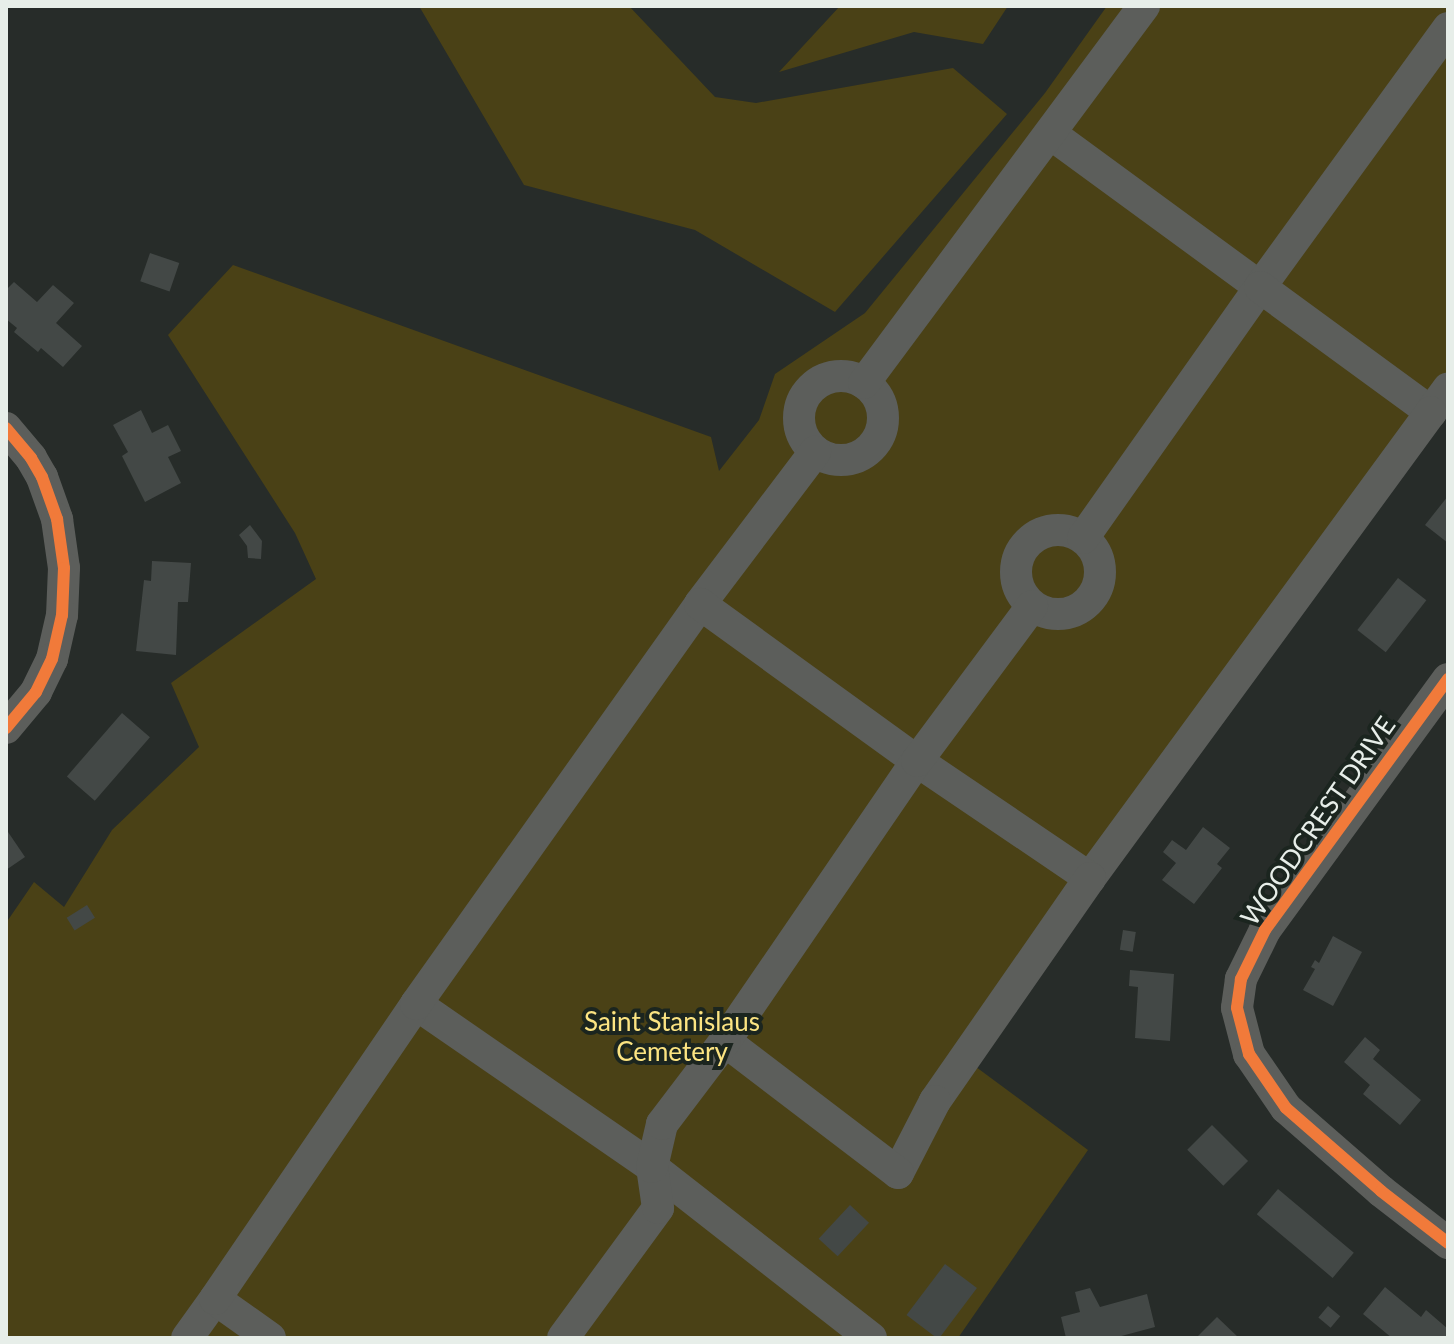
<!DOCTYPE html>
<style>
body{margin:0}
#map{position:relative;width:1454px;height:1344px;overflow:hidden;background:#272c29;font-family:Lato,sans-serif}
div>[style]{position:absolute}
.green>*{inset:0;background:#4a4116}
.building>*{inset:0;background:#434846;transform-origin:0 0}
.minor>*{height:32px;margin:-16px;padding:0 16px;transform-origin:16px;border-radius:16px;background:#5c5e5b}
.minor>.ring{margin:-16px;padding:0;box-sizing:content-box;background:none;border:32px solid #5c5e5b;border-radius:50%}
.cycleway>*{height:12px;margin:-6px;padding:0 6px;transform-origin:6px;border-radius:6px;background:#f17a3a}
span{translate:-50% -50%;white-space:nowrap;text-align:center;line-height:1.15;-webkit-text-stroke:8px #1b251f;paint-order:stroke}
.street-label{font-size:26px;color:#e7eee9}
.park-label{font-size:26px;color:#fce482}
.frame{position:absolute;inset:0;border:8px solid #e7eee9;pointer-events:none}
</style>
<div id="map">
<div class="green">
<i style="clip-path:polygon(419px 6px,629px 6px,715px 97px,756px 103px,953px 68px,1007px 114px,835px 312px,695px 230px,524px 185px)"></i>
<i style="clip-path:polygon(840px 6px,1008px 6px,983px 44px,914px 32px,779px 72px)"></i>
<i style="clip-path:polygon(1107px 6px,1448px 6px,1448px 410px,972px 1064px,1088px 1150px,958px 1338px,6px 1338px,6px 923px,34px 882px,64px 907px,112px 830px,199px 747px,171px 683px,316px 579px,295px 533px,168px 335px,233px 265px,711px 437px,719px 471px,759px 420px,775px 374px,865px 313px,1045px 93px)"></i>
</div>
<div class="building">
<i style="left:150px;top:253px;width:31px;height:30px;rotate:19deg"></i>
<i style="clip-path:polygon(14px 282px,37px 302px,53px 285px,74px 303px,56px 323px,82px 346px,63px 367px,41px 348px,38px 352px,14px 332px,17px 328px,6px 319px,6px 290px)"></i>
<i style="clip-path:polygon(141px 410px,152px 433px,168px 425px,181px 451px,168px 457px,181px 483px,145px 502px,122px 456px,128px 452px,113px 425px)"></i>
<i style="clip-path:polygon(1448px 496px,1448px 543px,1425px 525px)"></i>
<i style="clip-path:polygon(250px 525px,262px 541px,261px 559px,248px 558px,247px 546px,239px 535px)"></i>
<i style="clip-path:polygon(152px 561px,191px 563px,188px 602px,178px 602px,176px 655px,136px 651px,144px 580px,151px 581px)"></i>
<i style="left:1398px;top:578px;width:36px;height:66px;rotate:38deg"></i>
<i style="left:122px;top:713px;width:37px;height:84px;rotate:41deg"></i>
<i style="clip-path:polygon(1203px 827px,1230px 848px,1217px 864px,1222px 868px,1194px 904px,1162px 880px,1176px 863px,1163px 852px,1172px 840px,1186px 850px)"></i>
<i style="clip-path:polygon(6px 829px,25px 857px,6px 870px)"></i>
<i style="left:87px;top:905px;width:15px;height:24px;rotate:58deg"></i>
<i style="left:1123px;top:930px;width:13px;height:20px;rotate:9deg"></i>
<i style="clip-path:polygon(1333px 936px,1362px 952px,1333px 1006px,1303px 990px,1315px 969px,1311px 967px,1315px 960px,1319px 963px)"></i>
<i style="clip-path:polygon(1130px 970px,1174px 974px,1170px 1041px,1135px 1038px,1138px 987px,1129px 986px)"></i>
<i style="clip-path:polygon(1365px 1037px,1380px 1050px,1373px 1059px,1421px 1100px,1400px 1125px,1363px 1094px,1370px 1085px,1344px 1062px)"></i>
<i style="left:1212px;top:1125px;width:51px;height:35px;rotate:45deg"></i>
<i style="left:1278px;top:1189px;width:99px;height:33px;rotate:40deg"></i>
<i style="left:850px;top:1205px;width:26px;height:46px;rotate:43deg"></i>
<i style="left:945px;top:1264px;width:40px;height:64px;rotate:37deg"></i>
<i style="clip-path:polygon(1385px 1287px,1421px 1317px,1426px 1310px,1448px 1329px,1446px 1338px,1392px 1338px,1363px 1314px)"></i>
<i style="clip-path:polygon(1090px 1288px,1100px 1307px,1147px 1294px,1155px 1327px,1114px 1338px,1066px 1338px,1061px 1317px,1080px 1312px,1075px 1292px)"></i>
<i style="left:1328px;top:1306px;width:16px;height:15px;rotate:40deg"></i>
<i style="clip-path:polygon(1217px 1317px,1239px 1338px,1196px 1338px)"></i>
</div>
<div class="minor">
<i style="left:1051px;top:134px;width:259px;rotate:36.2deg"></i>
<i style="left:1260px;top:287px;width:320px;rotate:-54deg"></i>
<i class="ring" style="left:799px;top:376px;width:52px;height:52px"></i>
<i style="left:864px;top:383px;width:470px;rotate:-53.4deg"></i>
<i style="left:6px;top:428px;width:39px;rotate:50deg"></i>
<i style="left:31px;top:458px;width:22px;rotate:60deg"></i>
<i style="left:42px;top:477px;width:45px;rotate:70.3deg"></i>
<i style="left:57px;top:519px;width:49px;rotate:81.9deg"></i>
<i style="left:64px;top:568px;width:47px;rotate:92.4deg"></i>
<i style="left:62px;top:615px;width:45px;rotate:102.8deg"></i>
<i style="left:52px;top:659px;width:37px;rotate:116deg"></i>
<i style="left:36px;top:692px;width:47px;rotate:129.8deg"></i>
<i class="ring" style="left:1016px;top:530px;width:52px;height:52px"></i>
<i style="left:1083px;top:538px;width:307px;rotate:-54.8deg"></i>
<i style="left:1260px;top:287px;width:212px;rotate:36.2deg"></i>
<i style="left:1431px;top:412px;width:29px;rotate:-54deg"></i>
<i style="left:700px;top:604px;width:191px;rotate:-52.9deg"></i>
<i style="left:1448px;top:679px;width:311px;rotate:126.1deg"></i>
<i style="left:1265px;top:930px;width:55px;rotate:116.1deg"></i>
<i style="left:1241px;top:979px;width:29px;rotate:98deg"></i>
<i style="left:1237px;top:1008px;width:48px;rotate:75.4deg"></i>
<i style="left:1249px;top:1054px;width:65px;rotate:55.6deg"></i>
<i style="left:1286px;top:1108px;width:126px;rotate:41.1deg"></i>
<i style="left:1381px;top:1191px;width:85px;rotate:37.8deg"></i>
<i style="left:1090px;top:878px;width:577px;rotate:-53.8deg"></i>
<i style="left:416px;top:1004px;width:287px;rotate:34.6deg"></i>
<i style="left:652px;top:1167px;width:278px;rotate:38deg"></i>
<i style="left:187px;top:1338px;width:48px;rotate:-54.3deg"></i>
<i style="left:270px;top:1338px;width:67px;rotate:-144.7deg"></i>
<i style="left:215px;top:1299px;width:357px;rotate:-55.7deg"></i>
<i style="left:416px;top:1004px;width:491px;rotate:-54.6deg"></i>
<i style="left:700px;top:604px;width:268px;rotate:35.9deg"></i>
<i style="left:917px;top:761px;width:209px;rotate:34.1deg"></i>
<i style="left:1090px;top:878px;width:272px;rotate:124.8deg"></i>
<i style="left:935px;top:1101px;width:81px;rotate:117.2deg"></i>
<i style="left:898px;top:1173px;width:218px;rotate:-142.7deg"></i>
<i style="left:725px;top:1041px;width:340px;rotate:-55.6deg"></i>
<i style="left:917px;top:761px;width:193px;rotate:-53.4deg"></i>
<i style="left:563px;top:1338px;width:161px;rotate:-53.8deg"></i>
<i style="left:658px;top:1208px;width:41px;rotate:-98.3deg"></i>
<i style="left:652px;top:1167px;width:44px;rotate:-76.9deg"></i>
<i style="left:662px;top:1124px;width:104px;rotate:-52.8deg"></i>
</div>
<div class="cycleway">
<i style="left:6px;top:428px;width:39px;rotate:50deg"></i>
<i style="left:31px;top:458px;width:22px;rotate:60deg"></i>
<i style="left:42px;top:477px;width:45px;rotate:70.3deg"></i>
<i style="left:57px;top:519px;width:49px;rotate:81.9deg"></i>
<i style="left:64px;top:568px;width:47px;rotate:92.4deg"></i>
<i style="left:62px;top:615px;width:45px;rotate:102.8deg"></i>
<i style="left:52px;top:659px;width:37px;rotate:116deg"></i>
<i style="left:36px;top:692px;width:47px;rotate:129.8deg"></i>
<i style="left:1448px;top:679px;width:311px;rotate:126.1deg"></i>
<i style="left:1265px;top:930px;width:55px;rotate:116.1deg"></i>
<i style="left:1241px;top:979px;width:29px;rotate:98deg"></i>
<i style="left:1237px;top:1008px;width:48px;rotate:75.4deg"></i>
<i style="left:1249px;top:1054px;width:65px;rotate:55.6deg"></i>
<i style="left:1286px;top:1108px;width:126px;rotate:41.1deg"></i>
<i style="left:1381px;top:1191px;width:85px;rotate:37.8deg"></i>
</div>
<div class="street-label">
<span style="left:1318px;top:821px;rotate:-55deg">WOODCREST DRIVE</span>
</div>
<div class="park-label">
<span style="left:672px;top:1037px">Saint Stanislaus<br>Cemetery</span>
</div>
<div class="frame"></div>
</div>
